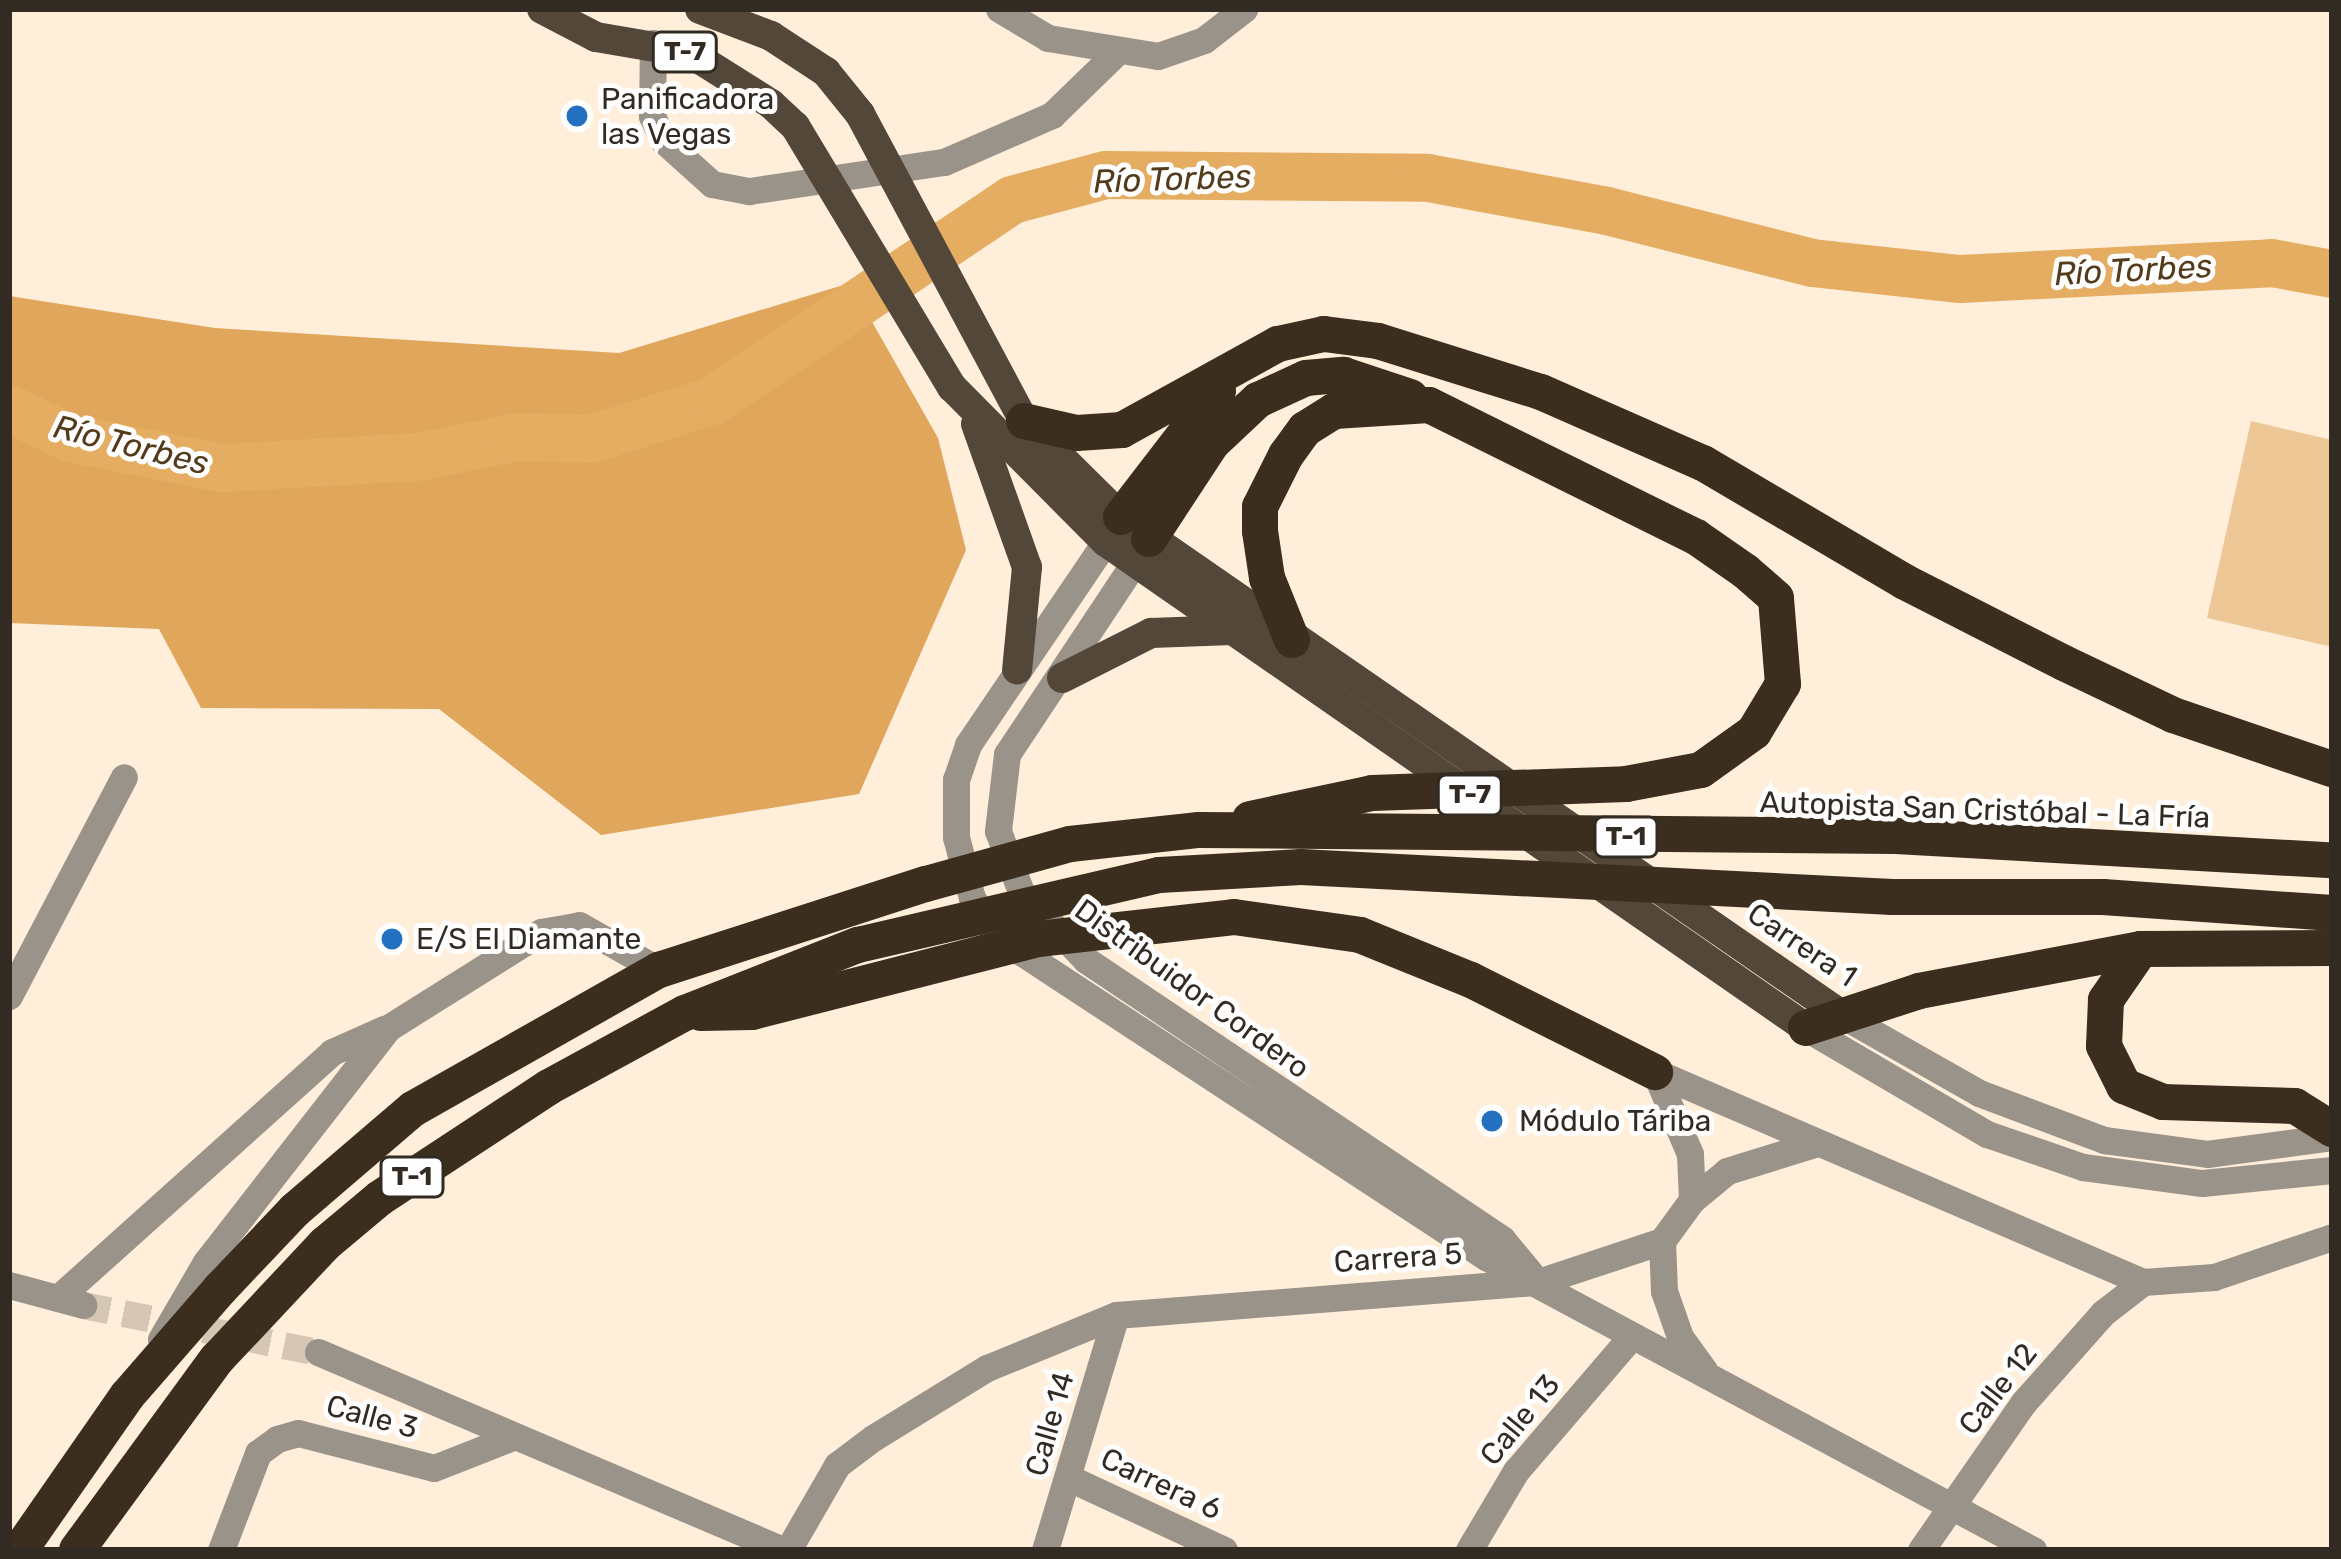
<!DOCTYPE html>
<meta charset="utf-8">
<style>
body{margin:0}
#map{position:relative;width:2341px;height:1559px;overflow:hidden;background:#ffeeda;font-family:Rubik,sans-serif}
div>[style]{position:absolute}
.green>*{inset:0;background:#eec796}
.forest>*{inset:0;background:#dfa65c}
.river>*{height:48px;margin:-24px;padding:0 24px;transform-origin:24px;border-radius:24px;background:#e5ad62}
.minor-tunnel>*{height:27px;margin-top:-13.5px;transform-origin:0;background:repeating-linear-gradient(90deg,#d6c7b5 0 27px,transparent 0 41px)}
.minor>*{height:27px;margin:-13.5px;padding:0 13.5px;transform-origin:13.5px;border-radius:13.5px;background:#9a938a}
.major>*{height:30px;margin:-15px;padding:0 15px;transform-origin:15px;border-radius:15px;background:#534739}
.highway>*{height:36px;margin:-18px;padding:0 18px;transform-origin:18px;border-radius:18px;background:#3b2e1e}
.dots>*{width:33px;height:33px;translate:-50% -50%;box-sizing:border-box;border:6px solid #fefefe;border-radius:50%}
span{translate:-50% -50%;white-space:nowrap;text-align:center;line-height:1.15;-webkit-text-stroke:10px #fefefe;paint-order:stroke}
.shield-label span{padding:3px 9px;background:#fefefe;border:3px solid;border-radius:9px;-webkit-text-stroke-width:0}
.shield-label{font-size:27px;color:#312b23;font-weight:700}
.poi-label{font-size:30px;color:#312b23}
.left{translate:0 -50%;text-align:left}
.street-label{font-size:30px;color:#312b23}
.water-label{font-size:33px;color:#533b1b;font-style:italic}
.frame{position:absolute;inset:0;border:12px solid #312b23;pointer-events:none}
</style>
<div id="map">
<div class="green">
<i style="clip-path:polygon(2251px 421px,2332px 440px,2332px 647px,2207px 618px)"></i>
</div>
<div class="forest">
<i style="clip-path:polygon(850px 283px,938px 438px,966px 550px,859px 794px,601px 835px,439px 709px,201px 708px,159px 629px,9px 623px,9px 296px,215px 328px,619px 353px)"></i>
</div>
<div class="river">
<i style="left:9px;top:409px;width:68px;rotate:25.4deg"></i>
<i style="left:70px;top:438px;width:155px;rotate:11.2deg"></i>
<i style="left:222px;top:468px;width:196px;rotate:-3.2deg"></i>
<i style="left:418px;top:457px;width:101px;rotate:-11.4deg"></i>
<i style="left:517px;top:437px;width:74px;rotate:1.5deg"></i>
<i style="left:591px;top:439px;width:127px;rotate:-17.4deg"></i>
<i style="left:712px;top:401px;width:361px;rotate:-33.8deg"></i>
<i style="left:1012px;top:200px;width:97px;rotate:-14.9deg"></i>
<i style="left:1106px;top:175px;width:322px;rotate:0.5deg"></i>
<i style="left:1428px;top:178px;width:182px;rotate:10.4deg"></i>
<i style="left:1607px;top:211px;width:211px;rotate:14.2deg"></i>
<i style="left:1812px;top:263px;width:149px;rotate:6.2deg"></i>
<i style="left:1960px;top:279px;width:312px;rotate:-2.9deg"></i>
<i style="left:2272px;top:263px;width:61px;rotate:10.4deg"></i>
</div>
<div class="minor-tunnel">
<i style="left:83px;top:1305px;width:240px;rotate:11.3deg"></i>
</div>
<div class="minor">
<i style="left:999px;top:9px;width:57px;rotate:30.6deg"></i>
<i style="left:1048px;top:38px;width:111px;rotate:9.3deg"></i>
<i style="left:1158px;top:56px;width:49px;rotate:-19.2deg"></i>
<i style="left:1204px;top:40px;width:51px;rotate:-37.8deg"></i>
<i style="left:653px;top:43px;width:73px;rotate:90.8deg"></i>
<i style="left:652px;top:116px;width:26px;rotate:65deg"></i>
<i style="left:663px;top:140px;width:66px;rotate:41.9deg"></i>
<i style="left:712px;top:184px;width:38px;rotate:11deg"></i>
<i style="left:749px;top:191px;width:197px;rotate:-8.5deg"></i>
<i style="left:944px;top:162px;width:118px;rotate:-23.5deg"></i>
<i style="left:1052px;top:115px;width:86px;rotate:-44.1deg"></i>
<i style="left:1116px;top:526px;width:264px;rotate:124.1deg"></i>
<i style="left:968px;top:745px;width:36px;rotate:109deg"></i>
<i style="left:956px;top:779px;width:58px;rotate:90deg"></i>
<i style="left:956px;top:837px;width:63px;rotate:75.3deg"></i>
<i style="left:972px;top:898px;width:44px;rotate:58.1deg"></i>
<i style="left:995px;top:935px;width:587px;rotate:33.26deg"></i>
<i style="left:1486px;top:1257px;width:621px;rotate:28.18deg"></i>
<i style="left:1146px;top:545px;width:251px;rotate:123.6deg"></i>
<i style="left:1007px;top:754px;width:78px;rotate:96.7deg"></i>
<i style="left:998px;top:831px;width:65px;rotate:69.3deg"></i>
<i style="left:1021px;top:892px;width:94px;rotate:46.3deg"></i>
<i style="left:1086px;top:960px;width:501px;rotate:33.85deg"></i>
<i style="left:1502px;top:1239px;width:45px;rotate:50.4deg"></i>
<i style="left:9px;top:996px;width:247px;rotate:-62.3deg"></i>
<i style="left:1840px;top:1014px;width:160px;rotate:29.6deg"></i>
<i style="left:1979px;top:1093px;width:134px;rotate:20.6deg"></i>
<i style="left:2104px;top:1140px;width:104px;rotate:7.7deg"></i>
<i style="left:2207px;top:1154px;width:126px;rotate:-7.7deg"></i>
<i style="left:1806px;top:1028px;width:210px;rotate:30.4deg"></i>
<i style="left:1987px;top:1134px;width:102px;rotate:19deg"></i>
<i style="left:2083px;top:1167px;width:120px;rotate:7.7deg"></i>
<i style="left:2202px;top:1183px;width:131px;rotate:-5.7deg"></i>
<i style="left:1655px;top:1072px;width:531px;rotate:23.28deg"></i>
<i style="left:2143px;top:1282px;width:71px;rotate:-4deg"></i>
<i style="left:2214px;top:1277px;width:125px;rotate:-18.7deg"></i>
<i style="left:1655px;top:1072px;width:89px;rotate:66.9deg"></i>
<i style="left:1690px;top:1154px;width:46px;rotate:87.5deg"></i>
<i style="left:1662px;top:1241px;width:51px;rotate:-53.8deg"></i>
<i style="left:1692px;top:1200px;width:45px;rotate:-39.6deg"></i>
<i style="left:1727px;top:1171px;width:91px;rotate:-17.2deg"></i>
<i style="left:1662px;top:1241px;width:50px;rotate:87.7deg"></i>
<i style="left:1664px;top:1291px;width:49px;rotate:70.8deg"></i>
<i style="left:1680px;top:1337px;width:41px;rotate:54deg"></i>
<i style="left:9px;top:1285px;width:77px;rotate:15.1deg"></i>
<i style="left:58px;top:1298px;width:368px;rotate:-41.9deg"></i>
<i style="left:332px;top:1052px;width:57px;rotate:-23.9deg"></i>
<i style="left:161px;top:1339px;width:89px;rotate:-59.7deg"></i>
<i style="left:206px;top:1262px;width:296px;rotate:-52.1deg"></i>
<i style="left:388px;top:1028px;width:181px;rotate:-32.1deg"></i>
<i style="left:541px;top:932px;width:39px;rotate:-10deg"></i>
<i style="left:579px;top:925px;width:92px;rotate:29.4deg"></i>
<i style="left:318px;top:1352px;width:505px;rotate:23.06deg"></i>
<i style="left:1069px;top:1478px;width:171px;rotate:24.9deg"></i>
<i style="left:221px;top:1550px;width:104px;rotate:-69.1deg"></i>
<i style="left:258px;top:1453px;width:24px;rotate:-36deg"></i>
<i style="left:277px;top:1439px;width:22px;rotate:-16deg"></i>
<i style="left:298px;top:1433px;width:140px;rotate:14.4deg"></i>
<i style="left:434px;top:1468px;width:82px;rotate:-21.5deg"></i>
<i style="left:788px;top:1550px;width:98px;rotate:-60deg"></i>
<i style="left:837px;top:1465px;width:45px;rotate:-36.9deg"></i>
<i style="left:873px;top:1438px;width:134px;rotate:-31.6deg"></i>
<i style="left:987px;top:1368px;width:139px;rotate:-22.3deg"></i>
<i style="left:1116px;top:1315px;width:423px;rotate:-4.5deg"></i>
<i style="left:1538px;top:1282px;width:131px;rotate:-18.3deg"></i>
<i style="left:1045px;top:1550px;width:245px;rotate:-73.2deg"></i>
<i style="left:1469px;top:1550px;width:92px;rotate:-59.3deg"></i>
<i style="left:1516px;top:1471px;width:177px;rotate:-49.4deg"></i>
<i style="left:1921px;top:1550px;width:180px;rotate:-55.2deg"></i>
<i style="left:2024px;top:1402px;width:119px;rotate:-48.4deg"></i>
<i style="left:2103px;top:1313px;width:51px;rotate:-37.8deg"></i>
</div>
<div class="major">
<i style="left:542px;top:9px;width:61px;rotate:27.4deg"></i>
<i style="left:596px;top:37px;width:95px;rotate:9.7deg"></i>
<i style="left:690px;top:53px;width:96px;rotate:32.2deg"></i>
<i style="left:771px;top:104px;width:33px;rotate:43deg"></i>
<i style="left:795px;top:126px;width:305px;rotate:59deg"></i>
<i style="left:952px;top:387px;width:218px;rotate:45.2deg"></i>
<i style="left:1106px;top:542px;width:852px;rotate:34.77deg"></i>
<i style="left:700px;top:9px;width:76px;rotate:20.8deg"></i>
<i style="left:771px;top:36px;width:66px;rotate:33.2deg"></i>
<i style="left:826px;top:72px;width:54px;rotate:51deg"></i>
<i style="left:860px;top:114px;width:348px;rotate:61.9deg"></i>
<i style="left:1024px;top:421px;width:136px;rotate:44.7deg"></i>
<i style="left:1121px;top:517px;width:874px;rotate:34.65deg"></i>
<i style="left:976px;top:424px;width:152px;rotate:70.4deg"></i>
<i style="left:1027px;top:567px;width:103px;rotate:95.5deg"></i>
<i style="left:1062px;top:678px;width:100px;rotate:-26.8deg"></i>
<i style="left:1151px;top:633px;width:81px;rotate:-2.1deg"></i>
</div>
<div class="highway">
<i style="left:1024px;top:421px;width:54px;rotate:12.8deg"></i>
<i style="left:1077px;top:433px;width:45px;rotate:-3.8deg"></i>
<i style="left:1122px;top:430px;width:178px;rotate:-28.9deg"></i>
<i style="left:1278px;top:344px;width:47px;rotate:-12.3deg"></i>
<i style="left:1324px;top:334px;width:54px;rotate:7.4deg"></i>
<i style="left:1378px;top:341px;width:171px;rotate:17.4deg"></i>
<i style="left:1541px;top:392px;width:177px;rotate:23.7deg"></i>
<i style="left:1703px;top:463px;width:234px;rotate:30.5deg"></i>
<i style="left:1905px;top:582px;width:178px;rotate:27deg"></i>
<i style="left:2064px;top:663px;width:121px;rotate:25.5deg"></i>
<i style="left:2173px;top:715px;width:168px;rotate:18.8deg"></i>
<i style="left:1121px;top:517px;width:159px;rotate:-52.4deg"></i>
<i style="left:1149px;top:539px;width:115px;rotate:-56.7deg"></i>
<i style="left:1212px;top:443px;width:63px;rotate:-43.1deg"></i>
<i style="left:1258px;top:400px;width:53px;rotate:-24.6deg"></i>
<i style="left:1306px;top:378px;width:38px;rotate:-5deg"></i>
<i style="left:1344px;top:375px;width:70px;rotate:18.4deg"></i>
<i style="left:1250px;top:819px;width:125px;rotate:-12deg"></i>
<i style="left:1372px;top:793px;width:254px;rotate:-2deg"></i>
<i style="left:1626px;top:784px;width:76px;rotate:-10.6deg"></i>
<i style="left:1701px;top:770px;width:65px;rotate:-35.6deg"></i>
<i style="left:1754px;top:732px;width:56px;rotate:-58.9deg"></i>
<i style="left:1783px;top:684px;width:86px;rotate:-94.7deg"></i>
<i style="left:1776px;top:598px;width:41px;rotate:-138.9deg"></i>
<i style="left:1745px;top:571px;width:60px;rotate:-145.2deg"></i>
<i style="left:1696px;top:537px;width:298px;rotate:-153.7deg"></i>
<i style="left:1429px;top:405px;width:95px;rotate:176.4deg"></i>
<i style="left:1334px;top:411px;width:34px;rotate:148deg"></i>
<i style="left:1305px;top:429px;width:32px;rotate:126deg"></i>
<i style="left:1286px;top:455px;width:58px;rotate:116.6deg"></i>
<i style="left:1260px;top:507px;width:24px;rotate:90deg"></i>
<i style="left:1260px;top:531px;width:48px;rotate:81.5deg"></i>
<i style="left:1267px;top:578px;width:67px;rotate:68deg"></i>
<i style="left:2141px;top:949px;width:62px;rotate:124.5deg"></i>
<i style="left:2106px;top:1000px;width:46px;rotate:92.5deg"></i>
<i style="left:2104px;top:1046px;width:45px;rotate:63.4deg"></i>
<i style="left:2124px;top:1086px;width:42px;rotate:22.3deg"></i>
<i style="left:2163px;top:1102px;width:132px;rotate:1.7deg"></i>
<i style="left:2295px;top:1106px;width:44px;rotate:31.9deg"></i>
<i style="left:701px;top:1013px;width:51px;rotate:-1.1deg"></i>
<i style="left:752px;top:1012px;width:295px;rotate:-14.3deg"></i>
<i style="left:1038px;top:939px;width:197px;rotate:-6.4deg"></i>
<i style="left:1234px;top:917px;width:127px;rotate:8.1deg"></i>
<i style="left:1360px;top:935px;width:120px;rotate:22.1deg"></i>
<i style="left:1471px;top:980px;width:206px;rotate:26.6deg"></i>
<i style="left:1806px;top:1028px;width:119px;rotate:-18.1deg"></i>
<i style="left:1919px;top:991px;width:226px;rotate:-10.7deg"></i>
<i style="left:2141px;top:949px;width:191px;rotate:-0.3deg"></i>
<i style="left:20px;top:1550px;width:188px;rotate:-55.2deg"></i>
<i style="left:127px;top:1396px;width:143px;rotate:-49deg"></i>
<i style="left:221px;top:1288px;width:108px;rotate:-46.5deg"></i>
<i style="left:295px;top:1210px;width:155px;rotate:-40.6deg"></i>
<i style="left:413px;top:1109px;width:283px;rotate:-29.5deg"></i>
<i style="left:659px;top:970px;width:281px;rotate:-17.9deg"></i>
<i style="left:926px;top:884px;width:149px;rotate:-15.5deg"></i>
<i style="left:1070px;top:844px;width:130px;rotate:-6.2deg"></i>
<i style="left:1199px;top:830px;width:697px;rotate:0.49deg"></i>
<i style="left:1896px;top:836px;width:437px;rotate:3.2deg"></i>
<i style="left:77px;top:1550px;width:237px;rotate:-53.8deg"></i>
<i style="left:217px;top:1359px;width:158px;rotate:-46.8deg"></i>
<i style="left:325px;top:1244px;width:72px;rotate:-39.9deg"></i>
<i style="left:380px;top:1198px;width:202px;rotate:-33.3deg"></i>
<i style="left:549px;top:1087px;width:155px;rotate:-28.6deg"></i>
<i style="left:685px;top:1013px;width:186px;rotate:-21.5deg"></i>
<i style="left:858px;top:945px;width:309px;rotate:-13.1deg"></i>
<i style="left:1159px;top:875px;width:142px;rotate:-3.2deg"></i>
<i style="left:1301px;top:867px;width:592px;rotate:2.91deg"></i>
<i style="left:1892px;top:897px;width:211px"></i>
<i style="left:2103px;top:897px;width:230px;rotate:4deg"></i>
</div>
<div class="dots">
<i style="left:577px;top:116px;background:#2270bf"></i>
<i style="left:392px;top:939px;background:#2270bf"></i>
<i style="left:1492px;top:1121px;background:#2270bf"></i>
</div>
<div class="shield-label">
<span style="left:685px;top:52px">T-7</span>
<span style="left:1470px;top:795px">T-7</span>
<span style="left:1626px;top:837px">T-1</span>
<span style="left:412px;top:1177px">T-1</span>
</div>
<div class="poi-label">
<span class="left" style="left:601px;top:116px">Panificadora<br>las Vegas</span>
<span class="left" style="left:416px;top:939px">E/S El Diamante</span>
<span class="left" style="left:1519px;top:1121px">Módulo Táriba</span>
</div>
<div class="street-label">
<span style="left:1985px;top:810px;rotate:2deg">Autopista San Cristóbal - La Fría</span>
<span style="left:1802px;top:945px;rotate:34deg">Carrera 1</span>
<span style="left:1192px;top:989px;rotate:36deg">Distribuidor Cordero</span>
<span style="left:1398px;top:1258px;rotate:-4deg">Carrera 5</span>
<span style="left:1998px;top:1389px;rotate:-52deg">Calle 12</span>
<span style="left:372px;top:1417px;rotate:15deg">Calle 3</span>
<span style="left:1520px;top:1420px;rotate:-51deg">Calle 13</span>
<span style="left:1050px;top:1424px;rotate:-74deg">Calle 14</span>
<span style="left:1161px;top:1484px;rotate:25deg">Carrera 6</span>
</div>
<div class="water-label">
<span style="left:1172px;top:179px;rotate:-2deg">Río Torbes</span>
<span style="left:2133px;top:270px;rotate:-3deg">Río Torbes</span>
<span style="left:131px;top:445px;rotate:14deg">Río Torbes</span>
</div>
<div class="frame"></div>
</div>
